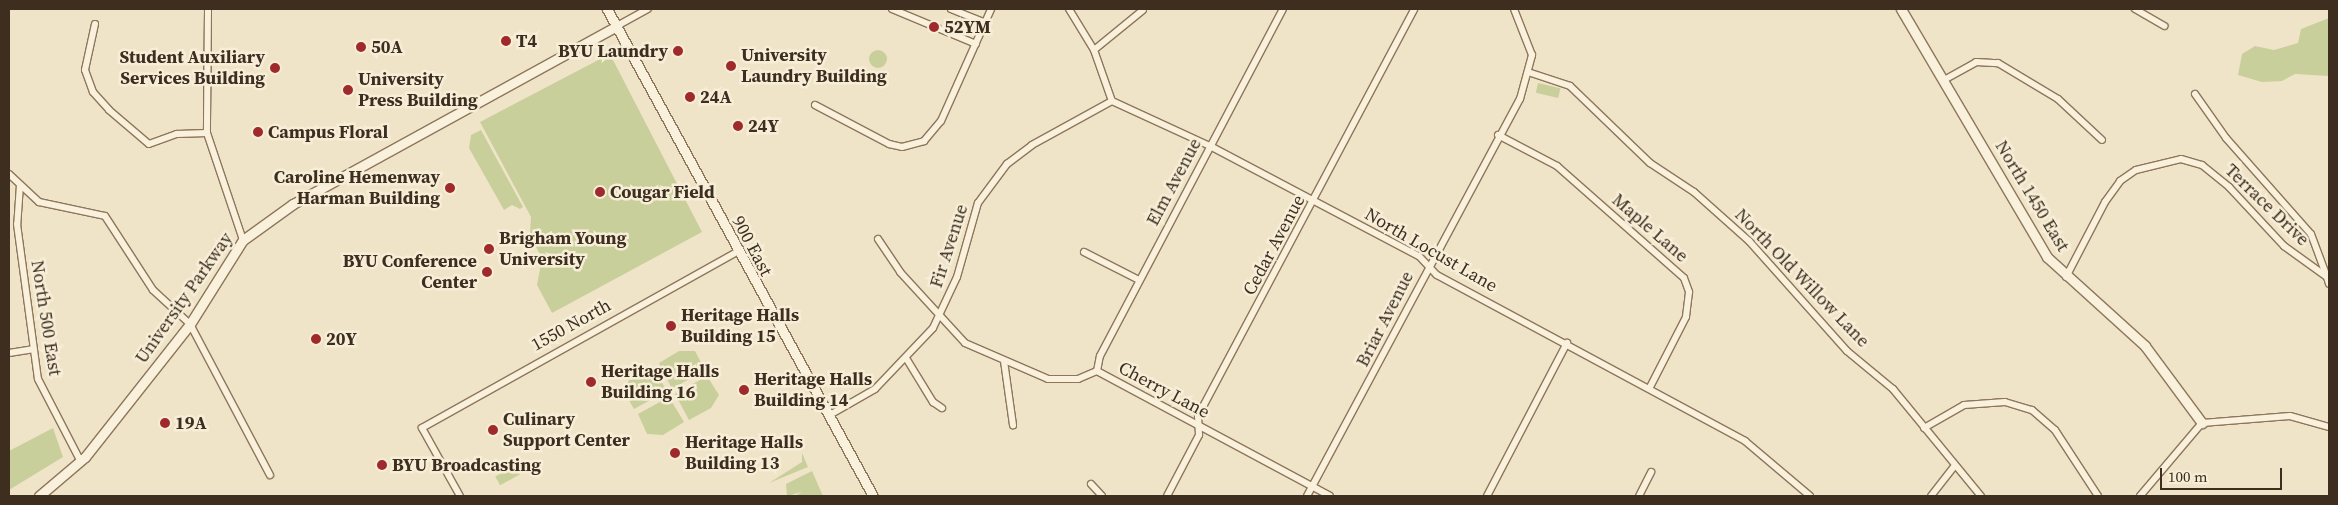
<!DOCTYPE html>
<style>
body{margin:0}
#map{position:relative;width:2338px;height:505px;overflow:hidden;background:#f0e4c8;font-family:"Source Serif 4",serif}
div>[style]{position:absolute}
.green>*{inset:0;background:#c9cf9b;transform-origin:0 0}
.round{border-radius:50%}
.roads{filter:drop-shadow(1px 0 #8d765c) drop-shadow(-1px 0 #8d765c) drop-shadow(0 1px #8d765c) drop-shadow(0 -1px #8d765c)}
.street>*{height:6px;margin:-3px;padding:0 3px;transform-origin:3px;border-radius:3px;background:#faf1dc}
.secondary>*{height:9px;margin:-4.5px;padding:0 4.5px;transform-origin:4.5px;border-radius:4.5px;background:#faf1dc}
.dots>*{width:14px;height:14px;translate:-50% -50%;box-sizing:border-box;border:2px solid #f7eed8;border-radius:50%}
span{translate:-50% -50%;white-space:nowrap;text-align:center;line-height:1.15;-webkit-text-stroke:5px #f7eed8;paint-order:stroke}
.poi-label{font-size:18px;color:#3d2e20;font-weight:700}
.left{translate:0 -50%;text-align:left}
.right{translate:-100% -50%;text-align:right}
.street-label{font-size:18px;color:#3d2e20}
.frame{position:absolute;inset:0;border:10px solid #3d2e20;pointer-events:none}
.scale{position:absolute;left:2160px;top:468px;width:122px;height:22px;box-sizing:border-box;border:2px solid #3d2e20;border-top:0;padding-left:6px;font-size:15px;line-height:18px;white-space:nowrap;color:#3d2e20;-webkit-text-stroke:4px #f7eed8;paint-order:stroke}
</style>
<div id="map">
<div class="green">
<i style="clip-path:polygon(2329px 18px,2329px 76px,2295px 74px,2282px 81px,2262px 82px,2238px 75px,2242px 54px,2255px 46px,2274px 50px,2298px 43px,2301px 29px)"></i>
<i class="round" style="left:869px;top:50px;width:18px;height:18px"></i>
<i style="clip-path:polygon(604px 57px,613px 60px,702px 232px,552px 313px,537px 285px,542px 259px,530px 234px,531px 217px,480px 122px)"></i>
<i style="left:1538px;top:83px;width:23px;height:10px;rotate:13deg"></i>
<i style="clip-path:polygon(481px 130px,523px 207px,520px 209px,512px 205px,504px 210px,469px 148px,471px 135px)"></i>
<i style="clip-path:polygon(679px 351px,695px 351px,705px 370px,672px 389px,659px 363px)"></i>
<i style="clip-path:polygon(652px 366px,667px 391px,634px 409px,623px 390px,631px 377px)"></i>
<i style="clip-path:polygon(707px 376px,719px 395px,711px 408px,689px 420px,675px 394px)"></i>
<i style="clip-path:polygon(669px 397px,684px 422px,663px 435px,647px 434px,638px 414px)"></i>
<i style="clip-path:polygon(53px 428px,63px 457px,9px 490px,9px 451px)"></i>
<i style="clip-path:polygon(802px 453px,808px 467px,769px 483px,802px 462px)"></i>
<i style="left:518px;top:464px;width:10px;height:26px;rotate:61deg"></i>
<i style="clip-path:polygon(812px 471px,823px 496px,795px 496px,802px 492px,787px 496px,786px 484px)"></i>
</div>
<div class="roads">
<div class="street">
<i style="left:208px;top:9px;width:124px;rotate:90.5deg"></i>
<i style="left:207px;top:133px;width:113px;rotate:71.4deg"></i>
<i style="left:892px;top:9px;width:91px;rotate:22.6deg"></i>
<i style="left:951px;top:9px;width:37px;rotate:22deg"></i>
<i style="left:1069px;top:9px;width:48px;rotate:58.6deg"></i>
<i style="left:1094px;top:50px;width:54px;rotate:70.6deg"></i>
<i style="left:1112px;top:101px;width:108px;rotate:24.7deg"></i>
<i style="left:1210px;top:146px;width:236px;rotate:27.8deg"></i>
<i style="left:1419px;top:256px;width:26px;rotate:47deg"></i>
<i style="left:1437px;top:275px;width:350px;rotate:28.3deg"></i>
<i style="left:1745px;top:441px;width:85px;rotate:40.2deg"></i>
<i style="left:2135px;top:9px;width:34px;rotate:30deg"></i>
<i style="left:95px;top:24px;width:47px;rotate:102.3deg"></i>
<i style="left:85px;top:70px;width:23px;rotate:70deg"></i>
<i style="left:93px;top:92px;width:24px;rotate:48deg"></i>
<i style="left:109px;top:110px;width:52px;rotate:40.4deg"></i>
<i style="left:149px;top:144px;width:30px;rotate:-20deg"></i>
<i style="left:177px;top:134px;width:30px;rotate:-2deg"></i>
<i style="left:617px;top:26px;width:35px;rotate:-29deg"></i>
<i style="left:1094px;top:50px;width:63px;rotate:-39.2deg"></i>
<i style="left:1531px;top:73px;width:41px;rotate:18.4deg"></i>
<i style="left:1570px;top:86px;width:111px;rotate:43.9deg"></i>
<i style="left:1650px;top:163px;width:53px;rotate:33.4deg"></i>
<i style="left:1694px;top:192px;width:74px;rotate:41.7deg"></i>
<i style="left:1749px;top:241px;width:147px;rotate:48.3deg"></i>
<i style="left:1847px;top:351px;width:60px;rotate:39.6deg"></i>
<i style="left:1893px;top:389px;width:139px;rotate:50.6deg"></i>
<i style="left:1944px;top:80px;width:37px;rotate:-29deg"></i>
<i style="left:1976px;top:62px;width:22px;rotate:3deg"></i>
<i style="left:1998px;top:63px;width:70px;rotate:31deg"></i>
<i style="left:2058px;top:99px;width:60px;rotate:43deg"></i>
<i style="left:2195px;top:94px;width:54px;rotate:54.8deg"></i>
<i style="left:2226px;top:138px;width:128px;rotate:48.5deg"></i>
<i style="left:2311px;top:234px;width:46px;rotate:69.6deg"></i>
<i style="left:815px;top:105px;width:84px;rotate:27.8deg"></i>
<i style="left:889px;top:144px;width:13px;rotate:13deg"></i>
<i style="left:902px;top:147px;width:23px;rotate:-15deg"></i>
<i style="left:924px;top:141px;width:26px;rotate:-50deg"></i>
<i style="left:941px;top:121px;width:123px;rotate:-65.9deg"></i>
<i style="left:1498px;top:135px;width:67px;rotate:27.7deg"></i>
<i style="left:1557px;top:166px;width:169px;rotate:41.4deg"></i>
<i style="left:1684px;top:278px;width:15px;rotate:70deg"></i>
<i style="left:1689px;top:292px;width:25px;rotate:97deg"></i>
<i style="left:1686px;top:317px;width:79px;rotate:117.2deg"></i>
<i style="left:9px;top:174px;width:41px;rotate:43deg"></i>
<i style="left:39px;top:202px;width:67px;rotate:12deg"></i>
<i style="left:105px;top:216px;width:88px;rotate:57deg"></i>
<i style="left:153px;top:290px;width:50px;rotate:42.6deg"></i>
<i style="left:190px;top:324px;width:171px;rotate:62.1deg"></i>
<i style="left:20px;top:185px;width:39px;rotate:94deg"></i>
<i style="left:17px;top:224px;width:156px;rotate:82.3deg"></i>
<i style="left:38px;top:379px;width:93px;rotate:62.6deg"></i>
<i style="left:878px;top:239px;width:40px;rotate:56deg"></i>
<i style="left:900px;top:272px;width:96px;rotate:47.5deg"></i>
<i style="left:965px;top:343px;width:90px;rotate:23.4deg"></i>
<i style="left:1048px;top:379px;width:30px"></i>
<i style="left:1078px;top:379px;width:21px;rotate:-23deg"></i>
<i style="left:1097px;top:371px;width:264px;rotate:28.2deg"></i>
<i style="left:1084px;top:252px;width:62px;rotate:27deg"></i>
<i style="left:2066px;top:277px;width:85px;rotate:-62.5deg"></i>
<i style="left:2105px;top:202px;width:26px;rotate:-54deg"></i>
<i style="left:2120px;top:181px;width:19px;rotate:-35deg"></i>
<i style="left:2136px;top:170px;width:46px;rotate:-13.7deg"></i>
<i style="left:2181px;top:159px;width:22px;rotate:16deg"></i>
<i style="left:2202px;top:165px;width:35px;rotate:39deg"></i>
<i style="left:2229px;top:187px;width:81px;rotate:47deg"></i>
<i style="left:2284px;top:246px;width:53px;rotate:35.8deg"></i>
<i style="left:2327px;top:277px;width:7px;rotate:74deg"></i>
<i style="left:9px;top:353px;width:24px;rotate:-9deg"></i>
<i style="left:906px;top:358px;width:52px;rotate:58.5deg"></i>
<i style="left:933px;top:402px;width:11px;rotate:34deg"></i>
<i style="left:1004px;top:361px;width:65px;rotate:82deg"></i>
<i style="left:1097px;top:371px;width:15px;rotate:-79deg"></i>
<i style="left:1100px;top:356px;width:392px;rotate:-62.2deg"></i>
<i style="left:828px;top:416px;width:54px;rotate:-29.9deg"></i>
<i style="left:875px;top:389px;width:84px;rotate:-46.4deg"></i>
<i style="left:933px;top:328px;width:56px;rotate:-64.8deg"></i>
<i style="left:957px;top:277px;width:77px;rotate:-74.2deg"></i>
<i style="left:978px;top:203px;width:49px;rotate:-53.4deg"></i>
<i style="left:1007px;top:164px;width:31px;rotate:-37deg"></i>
<i style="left:1032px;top:145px;width:91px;rotate:-28.8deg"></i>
<i style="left:1924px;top:428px;width:46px;rotate:-29.9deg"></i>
<i style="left:1964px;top:405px;width:41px;rotate:-4.2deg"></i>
<i style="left:2005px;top:402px;width:28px;rotate:17deg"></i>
<i style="left:2032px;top:410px;width:30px;rotate:41deg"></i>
<i style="left:2055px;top:430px;width:79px;rotate:56.9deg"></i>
<i style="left:1091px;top:484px;width:16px;rotate:47deg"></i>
<i style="left:460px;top:496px;width:78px;rotate:-119.2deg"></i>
<i style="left:422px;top:428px;width:361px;rotate:-29.2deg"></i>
<i style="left:1167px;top:496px;width:69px;rotate:-62.3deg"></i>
<i style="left:1199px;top:435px;width:19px;rotate:-93deg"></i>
<i style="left:1198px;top:416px;width:461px;rotate:-62deg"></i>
<i style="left:1307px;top:496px;width:451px;rotate:-61.8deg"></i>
<i style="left:1520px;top:99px;width:46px;rotate:-74.7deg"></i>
<i style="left:1532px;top:55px;width:49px;rotate:-111.4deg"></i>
<i style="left:1487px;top:496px;width:173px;rotate:-62.4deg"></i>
<i style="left:1639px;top:496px;width:27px;rotate:-63deg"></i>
<i style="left:1931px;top:496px;width:37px;rotate:-52deg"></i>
<i style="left:2140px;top:496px;width:96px;rotate:-49.7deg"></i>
<i style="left:2202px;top:423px;width:88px;rotate:-4.5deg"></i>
<i style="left:2290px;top:416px;width:41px;rotate:15.8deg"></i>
</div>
<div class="secondary">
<i style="left:607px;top:9px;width:555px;rotate:61.36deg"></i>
<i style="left:1901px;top:9px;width:288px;rotate:59.5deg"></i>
<i style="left:2047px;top:257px;width:132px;rotate:42.2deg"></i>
<i style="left:2145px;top:346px;width:96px;rotate:53.5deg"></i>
<i style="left:39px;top:496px;width:60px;rotate:-40.3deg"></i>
<i style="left:85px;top:457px;width:169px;rotate:-51.7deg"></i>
<i style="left:190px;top:324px;width:99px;rotate:-57.8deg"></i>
<i style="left:243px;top:240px;width:62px;rotate:-35.8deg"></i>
<i style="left:293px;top:204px;width:370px;rotate:-28.8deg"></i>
</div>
</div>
<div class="dots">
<i style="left:934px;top:27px;background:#9e2a2b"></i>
<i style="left:506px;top:41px;background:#9e2a2b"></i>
<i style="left:361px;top:47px;background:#9e2a2b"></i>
<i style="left:678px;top:51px;background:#9e2a2b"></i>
<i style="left:731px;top:66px;background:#9e2a2b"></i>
<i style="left:275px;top:68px;background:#9e2a2b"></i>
<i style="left:348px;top:90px;background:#9e2a2b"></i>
<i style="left:690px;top:97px;background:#9e2a2b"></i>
<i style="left:738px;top:126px;background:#9e2a2b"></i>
<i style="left:258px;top:132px;background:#9e2a2b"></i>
<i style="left:450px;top:188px;background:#9e2a2b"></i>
<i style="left:600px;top:192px;background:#9e2a2b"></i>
<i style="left:489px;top:249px;background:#9e2a2b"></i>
<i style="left:487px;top:272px;background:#9e2a2b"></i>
<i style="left:671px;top:326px;background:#9e2a2b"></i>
<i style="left:316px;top:339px;background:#9e2a2b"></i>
<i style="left:591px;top:382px;background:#9e2a2b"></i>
<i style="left:744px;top:390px;background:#9e2a2b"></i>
<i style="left:165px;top:423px;background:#9e2a2b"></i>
<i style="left:493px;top:430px;background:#9e2a2b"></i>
<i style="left:675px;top:453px;background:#9e2a2b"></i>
<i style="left:382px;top:465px;background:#9e2a2b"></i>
</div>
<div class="poi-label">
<span class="left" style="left:944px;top:27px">52YM</span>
<span class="left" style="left:516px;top:41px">T4</span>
<span class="left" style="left:371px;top:47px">50A</span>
<span class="right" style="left:668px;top:51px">BYU Laundry</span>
<span class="left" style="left:741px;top:66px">University<br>Laundry Building</span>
<span class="right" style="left:265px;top:68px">Student Auxiliary<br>Services Building</span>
<span class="left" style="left:358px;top:90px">University<br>Press Building</span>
<span class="left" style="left:700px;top:97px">24A</span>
<span class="left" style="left:748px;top:126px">24Y</span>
<span class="left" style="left:268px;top:132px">Campus Floral</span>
<span class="right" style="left:440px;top:188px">Caroline Hemenway<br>Harman Building</span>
<span class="left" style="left:610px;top:192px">Cougar Field</span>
<span class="left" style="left:499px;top:249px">Brigham Young<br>University</span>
<span class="right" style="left:477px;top:272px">BYU Conference<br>Center</span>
<span class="left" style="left:681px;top:326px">Heritage Halls<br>Building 15</span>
<span class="left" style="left:326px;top:339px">20Y</span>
<span class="left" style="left:601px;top:382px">Heritage Halls<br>Building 16</span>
<span class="left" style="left:754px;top:390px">Heritage Halls<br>Building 14</span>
<span class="left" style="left:503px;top:430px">Culinary<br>Support Center</span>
<span class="left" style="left:175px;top:423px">19A</span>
<span class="left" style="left:685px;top:453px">Heritage Halls<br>Building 13</span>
<span class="left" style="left:392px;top:465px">BYU Broadcasting</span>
</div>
<div class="street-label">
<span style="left:1174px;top:182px;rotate:-62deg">Elm Avenue</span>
<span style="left:2032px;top:196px;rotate:59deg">North 1450 East</span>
<span style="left:2267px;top:205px;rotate:44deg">Terrace Drive</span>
<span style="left:1650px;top:228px;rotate:41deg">Maple Lane</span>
<span style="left:1274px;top:245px;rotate:-62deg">Cedar Avenue</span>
<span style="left:752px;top:246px;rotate:62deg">900 East</span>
<span style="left:949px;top:246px;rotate:-72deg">Fir Avenue</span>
<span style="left:1431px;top:250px;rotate:30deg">North Locust Lane</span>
<span style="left:1802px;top:278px;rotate:46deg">North Old Willow Lane</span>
<span style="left:184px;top:298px;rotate:-55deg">University Parkway</span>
<span style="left:46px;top:318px;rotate:81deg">North 500 East</span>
<span style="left:1385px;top:319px;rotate:-63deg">Briar Avenue</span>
<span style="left:571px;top:325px;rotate:-29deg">1550 North</span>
<span style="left:1164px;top:390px;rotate:28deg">Cherry Lane</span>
</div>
<div class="frame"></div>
<div class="scale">100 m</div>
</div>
